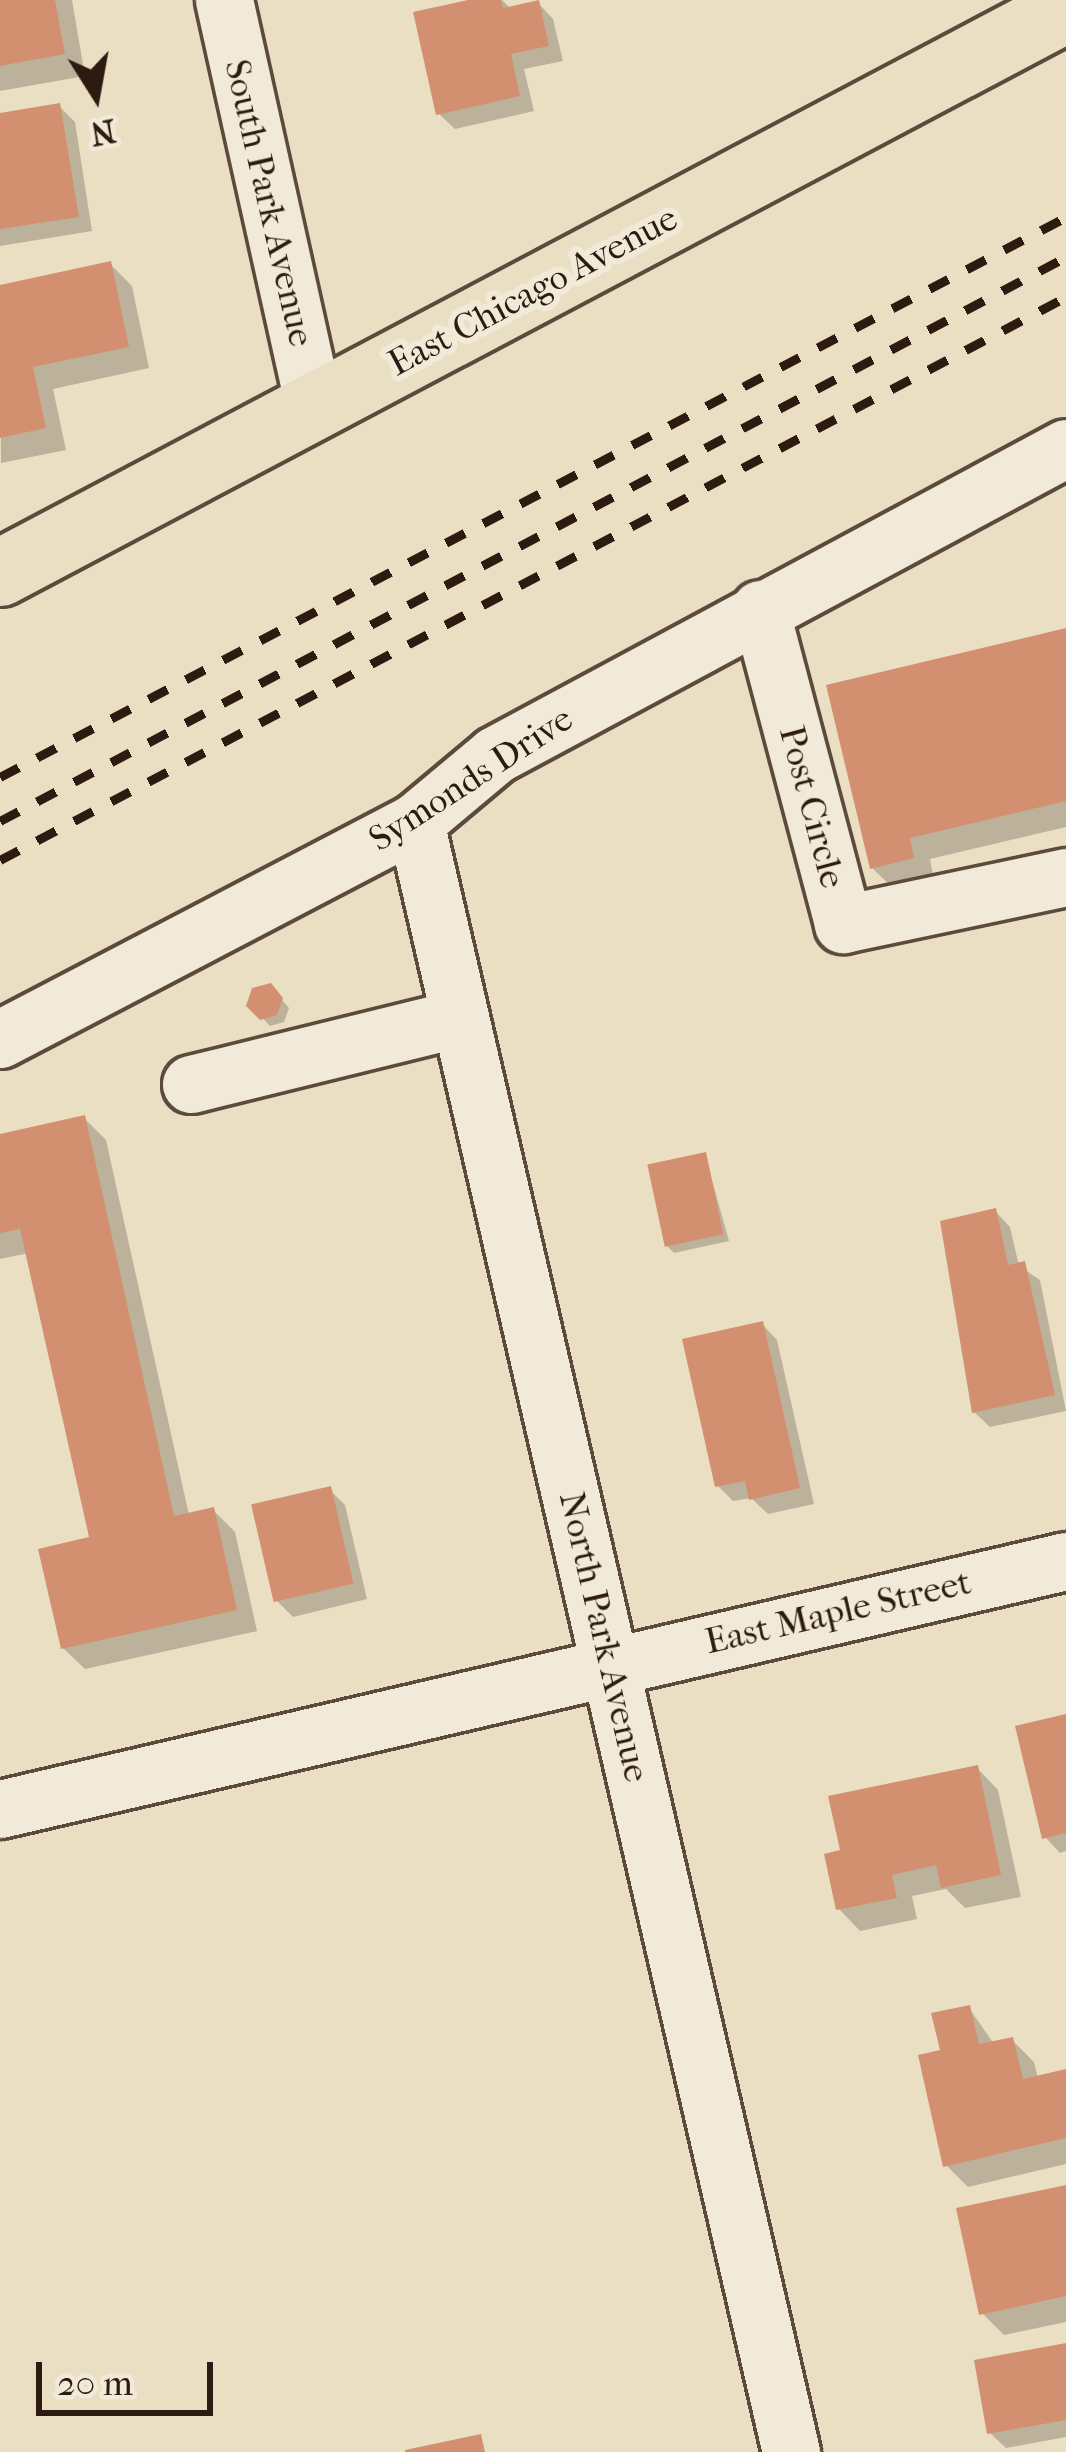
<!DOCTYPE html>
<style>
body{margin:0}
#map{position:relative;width:1066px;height:2452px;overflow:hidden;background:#ebdfc3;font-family:"IM FELL French Canon",serif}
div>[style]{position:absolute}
.shadow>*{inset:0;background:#0003}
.building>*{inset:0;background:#d29070;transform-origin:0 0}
.roads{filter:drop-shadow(3px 0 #5c4b3d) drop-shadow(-3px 0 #5c4b3d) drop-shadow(0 3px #5c4b3d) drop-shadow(0 -3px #5c4b3d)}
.minor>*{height:57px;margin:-28.5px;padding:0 28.5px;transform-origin:28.5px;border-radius:28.5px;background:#f2ead8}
.major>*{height:66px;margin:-33px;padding:0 33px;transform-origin:33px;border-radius:33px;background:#ebdfc3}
.rail>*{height:9px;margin-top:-4.5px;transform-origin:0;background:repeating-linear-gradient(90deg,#2d1a10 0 21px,transparent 0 42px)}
span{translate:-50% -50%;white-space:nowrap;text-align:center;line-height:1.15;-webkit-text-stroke:12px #f2ead8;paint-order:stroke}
.street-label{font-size:36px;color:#2d1a10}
.north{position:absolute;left:36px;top:36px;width:120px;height:120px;-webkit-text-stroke:9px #f2ead8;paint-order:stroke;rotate:169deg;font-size:33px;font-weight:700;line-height:48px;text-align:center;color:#2d1a10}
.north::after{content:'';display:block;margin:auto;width:42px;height:54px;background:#2d1a10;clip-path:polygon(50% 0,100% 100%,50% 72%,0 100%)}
.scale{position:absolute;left:36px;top:2362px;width:177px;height:54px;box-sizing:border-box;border:6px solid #2d1a10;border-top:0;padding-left:15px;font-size:36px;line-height:42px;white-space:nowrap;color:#2d1a10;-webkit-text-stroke:9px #f2ead8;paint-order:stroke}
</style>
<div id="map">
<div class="shadow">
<i style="clip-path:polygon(0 0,72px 0,85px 76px,0 91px)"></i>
<i style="clip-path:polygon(481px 0,502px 0,511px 9px,538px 3px,553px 19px,563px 61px,524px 69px,534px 111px,455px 129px,439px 114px)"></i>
<i style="clip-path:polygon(59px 106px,75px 122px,92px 231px,0 246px,0 116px)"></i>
<i style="clip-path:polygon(110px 264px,132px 286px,149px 368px,53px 389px,66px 450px,1px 463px,0 288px)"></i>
<i style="clip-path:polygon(1066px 631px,1066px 827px,930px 859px,934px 880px,894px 889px,872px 868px)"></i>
<i style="clip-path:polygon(278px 995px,289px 1008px,284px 1022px,270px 1026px,250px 1005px)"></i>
<i style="clip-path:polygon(84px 1118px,106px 1140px,189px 1515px,213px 1510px,235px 1532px,257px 1631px,85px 1669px,63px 1648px,92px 1540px,29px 1253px,0 1259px,0 1137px)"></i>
<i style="clip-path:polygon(705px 1155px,729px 1241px,674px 1253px,666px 1245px)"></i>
<i style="clip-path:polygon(995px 1211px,1010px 1227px,1019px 1266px,1040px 1280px,1066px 1411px,990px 1427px,974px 1412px)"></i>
<i style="clip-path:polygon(762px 1324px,777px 1340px,814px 1504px,768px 1514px,751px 1498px,733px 1501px,718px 1486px)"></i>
<i style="clip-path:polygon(330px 1490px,345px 1505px,367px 1599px,293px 1617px,277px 1601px)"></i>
<i style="clip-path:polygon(1066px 1717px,1066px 1851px,1060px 1853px,1045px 1837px)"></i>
<i style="clip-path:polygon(977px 1768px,998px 1790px,1021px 1897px,965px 1908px,946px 1889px,912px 1896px,917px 1919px,860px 1931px,839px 1909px)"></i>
<i style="clip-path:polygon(969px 2008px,994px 2044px,1012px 2040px,1034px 2062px,1038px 2078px,1066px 2072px,1066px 2164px,968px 2187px,946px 2165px,944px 2052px)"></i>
<i style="clip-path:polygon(1066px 2188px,1066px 2322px,1004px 2335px,982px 2313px)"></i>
<i style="clip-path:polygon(1066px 2346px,1066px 2437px,1006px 2448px,990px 2433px)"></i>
</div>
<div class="building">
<i style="clip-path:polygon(0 0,55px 0,65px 54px,0 66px)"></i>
<i style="clip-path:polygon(468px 0,501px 0,503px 8px,539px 0,549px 46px,511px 54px,520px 96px,436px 115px,413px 12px)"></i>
<i style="clip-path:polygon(60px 103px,79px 217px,0 229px,0 113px)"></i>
<i style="clip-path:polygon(111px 261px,129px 347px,33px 367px,46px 428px,0 438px,0 285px)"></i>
<i style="clip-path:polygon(1066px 628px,1066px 801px,910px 838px,914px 858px,870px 869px,826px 685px)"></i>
<i style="clip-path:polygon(271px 983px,283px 998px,277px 1015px,260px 1020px,246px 1006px,252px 988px)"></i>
<i style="clip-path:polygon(85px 1115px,174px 1516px,214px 1507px,237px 1610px,61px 1649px,38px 1549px,89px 1537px,20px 1229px,0 1233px,0 1134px)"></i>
<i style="left:706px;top:1152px;width:84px;height:60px;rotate:78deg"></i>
<i style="clip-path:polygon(996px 1208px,1008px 1265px,1025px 1261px,1055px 1395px,972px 1413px,940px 1221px)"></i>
<i style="clip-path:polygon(763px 1321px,800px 1488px,749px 1500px,745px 1481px,715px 1487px,682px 1339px)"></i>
<i style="left:331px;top:1486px;width:100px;height:82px;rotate:77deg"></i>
<i style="clip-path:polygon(1066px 1714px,1066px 1833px,1042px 1839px,1015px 1726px)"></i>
<i style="clip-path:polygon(978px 1765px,1001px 1875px,941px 1888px,936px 1865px,892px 1875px,897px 1898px,836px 1910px,824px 1854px,840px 1850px,828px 1796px)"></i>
<i style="clip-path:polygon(970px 2005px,979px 2044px,1013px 2037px,1023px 2079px,1066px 2069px,1066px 2138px,943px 2167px,918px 2055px,940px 2050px,931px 2013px)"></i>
<i style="clip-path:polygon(1066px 2185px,1066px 2296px,979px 2315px,956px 2208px)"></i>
<i style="clip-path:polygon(1066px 2343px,1066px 2420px,987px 2434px,974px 2360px)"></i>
<i style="clip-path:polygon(481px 2434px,485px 2452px,405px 2452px,405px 2450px)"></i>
</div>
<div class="roads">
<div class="minor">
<i style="left:224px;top:0;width:415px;rotate:77.5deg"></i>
<i style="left:760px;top:609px;width:326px;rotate:75.2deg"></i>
<i style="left:843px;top:924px;width:228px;rotate:-11.9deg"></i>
<i style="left:415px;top:822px;width:1673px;rotate:77.01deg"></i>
<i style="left:0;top:1039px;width:468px;rotate:-27.6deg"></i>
<i style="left:415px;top:822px;width:104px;rotate:-39.9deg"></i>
<i style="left:495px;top:755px;width:648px;rotate:-28.26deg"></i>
<i style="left:191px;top:1084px;width:277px;rotate:-13.8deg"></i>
<i style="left:0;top:1809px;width:1094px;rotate:-13.1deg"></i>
</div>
<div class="major">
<i style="left:0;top:573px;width:1206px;rotate:-27.88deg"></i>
</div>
</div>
<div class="rail">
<i style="left:0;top:777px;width:1204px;rotate:-27.71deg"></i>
<i style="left:0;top:821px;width:1206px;rotate:-27.88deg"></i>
<i style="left:0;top:860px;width:1206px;rotate:-27.84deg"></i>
</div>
<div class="street-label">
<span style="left:269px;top:203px;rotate:77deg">South Park Avenue</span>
<span style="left:533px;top:291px;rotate:-28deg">East Chicago Avenue</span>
<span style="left:471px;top:779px;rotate:-33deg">Symonds Drive</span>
<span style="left:812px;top:807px;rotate:75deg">Post Circle</span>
<span style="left:838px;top:1612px;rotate:-13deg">East Maple Street</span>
<span style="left:604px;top:1637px;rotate:77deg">North Park Avenue</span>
</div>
<div class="north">N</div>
<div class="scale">20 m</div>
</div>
